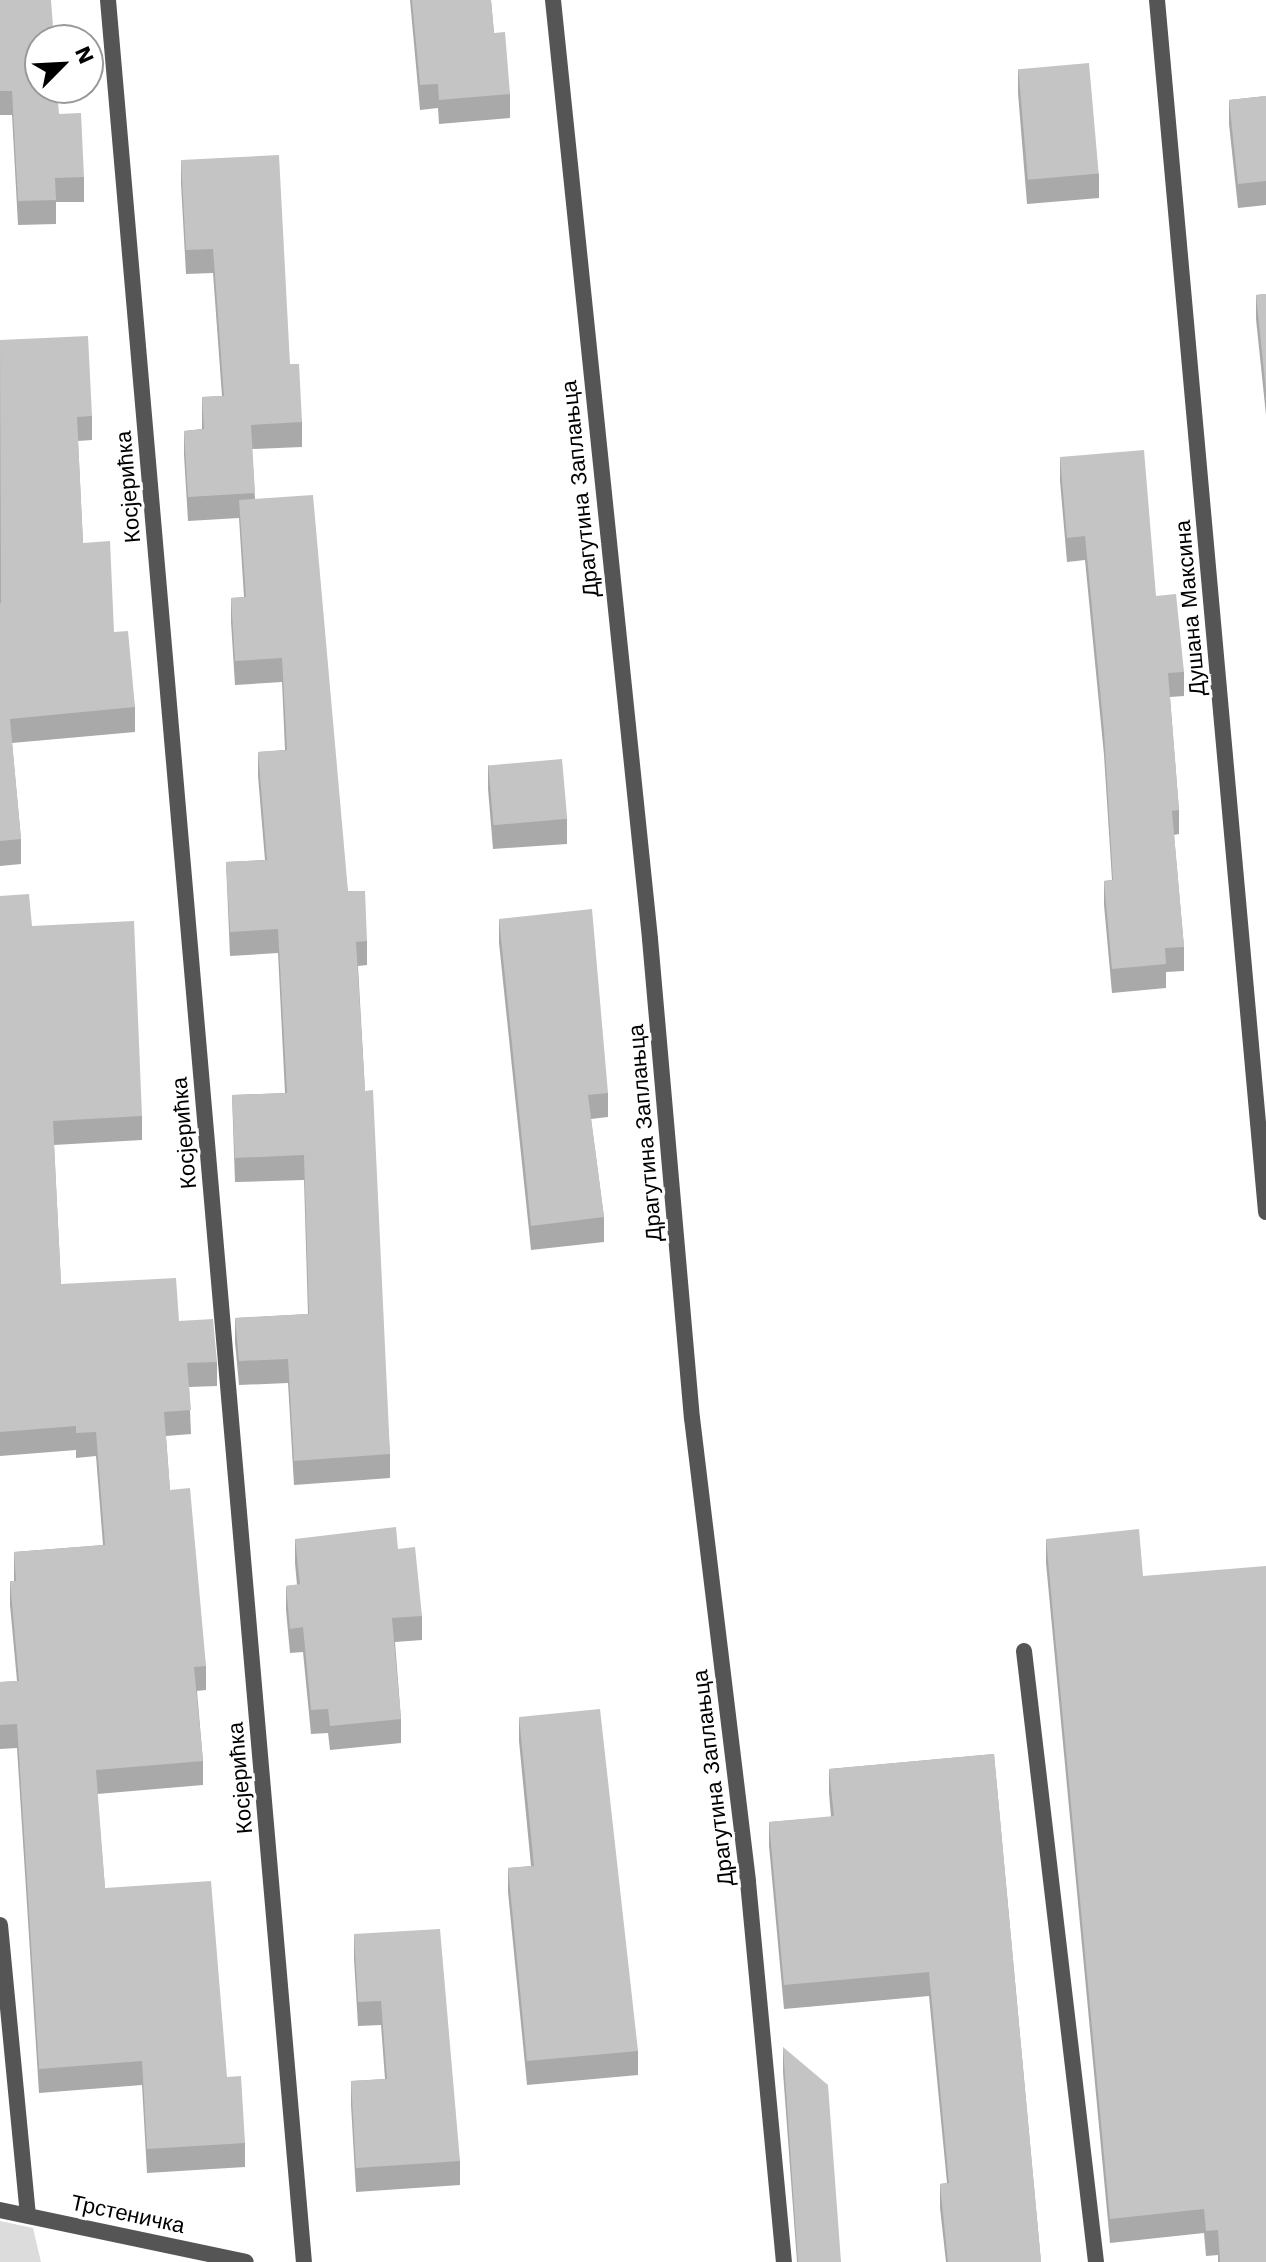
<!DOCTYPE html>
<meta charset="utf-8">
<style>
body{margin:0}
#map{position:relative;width:1266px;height:2262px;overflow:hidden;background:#fff;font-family:"Work Sans",sans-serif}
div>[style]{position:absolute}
.green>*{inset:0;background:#dcdcdc}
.lane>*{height:16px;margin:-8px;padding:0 8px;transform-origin:8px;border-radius:8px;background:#555}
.street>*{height:16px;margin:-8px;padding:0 8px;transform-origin:8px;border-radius:8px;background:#555}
.wall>*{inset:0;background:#a9a9a9}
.building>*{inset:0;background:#c4c4c4;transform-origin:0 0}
span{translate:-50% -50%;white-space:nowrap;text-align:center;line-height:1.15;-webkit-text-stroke:6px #fff;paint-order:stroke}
.street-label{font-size:22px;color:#000}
.north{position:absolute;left:24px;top:24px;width:80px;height:80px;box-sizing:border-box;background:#fff;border:2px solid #999;border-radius:50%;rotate:66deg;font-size:22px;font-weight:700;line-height:32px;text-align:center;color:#000}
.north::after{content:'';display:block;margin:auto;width:28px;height:36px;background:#000;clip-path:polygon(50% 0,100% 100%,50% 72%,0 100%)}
</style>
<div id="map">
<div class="green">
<i style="clip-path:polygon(0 2221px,33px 2228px,41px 2262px,0 2262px)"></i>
</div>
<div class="lane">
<i style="left:1024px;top:1651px;width:615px;rotate:83.28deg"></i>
</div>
<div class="street">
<i style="left:108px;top:0;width:2270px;rotate:85.05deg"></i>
<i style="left:553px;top:0;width:944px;rotate:84.1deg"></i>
<i style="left:650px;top:939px;width:481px;rotate:85deg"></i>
<i style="left:692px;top:1418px;width:467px;rotate:83.1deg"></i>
<i style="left:748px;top:1882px;width:382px;rotate:84.6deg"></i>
<i style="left:1157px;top:0;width:1217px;rotate:84.86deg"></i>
<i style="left:0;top:1925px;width:292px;rotate:84.5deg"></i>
<i style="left:0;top:2210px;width:251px;rotate:11.9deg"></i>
</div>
<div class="wall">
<i style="clip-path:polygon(0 0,59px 114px,84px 177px,84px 202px,56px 202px,56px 224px,18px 225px,12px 115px,0 115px)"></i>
<i style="clip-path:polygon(410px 0,491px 0,494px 33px,510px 94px,510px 118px,439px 124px,438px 108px,420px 110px)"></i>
<i style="clip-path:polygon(1018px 69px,1099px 174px,1099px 198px,1027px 204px,1018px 93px)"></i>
<i style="clip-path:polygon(1266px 96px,1266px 205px,1238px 208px,1229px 124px,1229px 100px)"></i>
<i style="clip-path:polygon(181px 160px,290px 364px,302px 422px,302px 447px,252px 449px,255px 499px,348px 891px,367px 941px,367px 965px,358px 966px,365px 1091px,390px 1454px,390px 1478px,294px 1485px,288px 1383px,239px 1385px,235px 1342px,235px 1318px,308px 1314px,304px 1180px,235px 1182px,232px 1095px,285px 1093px,278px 953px,230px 956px,226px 862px,265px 860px,258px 776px,258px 752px,285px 750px,282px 682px,235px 685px,231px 622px,231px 598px,244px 597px,239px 518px,188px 521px,184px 455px,184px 431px,202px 429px,202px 397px,222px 396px,213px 273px,186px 274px,181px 184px)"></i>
<i style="clip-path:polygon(1266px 294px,1266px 415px,1256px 319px,1256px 295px)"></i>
<i style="clip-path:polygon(0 340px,92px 416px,92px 440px,78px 441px,83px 543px,114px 632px,135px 707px,135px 732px,12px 743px,21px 839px,21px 864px,0 866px)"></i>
<i style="clip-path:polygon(1060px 457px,1156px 596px,1184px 672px,1184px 696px,1170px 697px,1179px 810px,1179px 834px,1174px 835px,1184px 947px,1184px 971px,1166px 972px,1166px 988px,1112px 993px,1104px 905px,1104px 881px,1112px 880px,1104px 755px,1085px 560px,1067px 562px,1060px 481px)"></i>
<i style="clip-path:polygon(488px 765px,567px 819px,567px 844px,493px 849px,488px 789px)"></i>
<i style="clip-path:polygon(0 896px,32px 926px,142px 1116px,142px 1140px,54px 1145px,61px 1284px,179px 1321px,217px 1362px,217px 1386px,189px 1387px,191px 1434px,166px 1436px,170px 1490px,206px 1666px,206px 1690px,197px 1691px,203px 1761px,203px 1785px,97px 1794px,105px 1888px,227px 2077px,245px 2143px,245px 2167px,147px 2173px,142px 2085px,39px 2093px,17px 1748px,0 1749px,0 1682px,17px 1681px,10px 1605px,10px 1581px,14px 1581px,14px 1552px,103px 1545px,96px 1456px,76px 1458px,76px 1450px,0 1456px)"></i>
<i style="clip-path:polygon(499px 919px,608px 1093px,608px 1117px,591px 1119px,604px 1217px,604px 1242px,531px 1250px,499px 943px)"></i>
<i style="clip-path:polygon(295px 1539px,398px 1549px,422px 1616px,422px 1640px,395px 1642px,401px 1719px,401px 1743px,330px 1750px,328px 1733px,311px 1734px,303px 1652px,290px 1653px,286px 1610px,286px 1586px,297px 1585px,295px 1563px)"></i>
<i style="clip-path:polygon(1046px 1539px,1143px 1576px,1266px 2262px,1218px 2262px,1218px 2255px,1206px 2256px,1204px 2233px,1110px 2243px,1046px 1563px)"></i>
<i style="clip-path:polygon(519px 1717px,638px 2051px,638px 2075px,527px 2085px,508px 1892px,508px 1868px,531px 1866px,519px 1741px)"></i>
<i style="clip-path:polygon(994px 1754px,1041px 2262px,946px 2262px,940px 2208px,940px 2184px,947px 2183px,929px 1996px,784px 2009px,769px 1846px,769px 1822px,831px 1817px,829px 1793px,829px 1769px)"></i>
<i style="clip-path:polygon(354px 1934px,460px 2161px,460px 2185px,356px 2192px,351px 2105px,351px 2081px,385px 2079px,381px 2025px,358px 2026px,354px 1959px)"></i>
<i style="clip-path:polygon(783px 2047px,841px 2262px,797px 2262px,783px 2072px)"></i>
</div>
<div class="building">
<i style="clip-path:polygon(0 0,51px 0,54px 40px,40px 40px,40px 88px,57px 88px,59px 114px,81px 113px,84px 177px,55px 178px,56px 200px,18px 201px,12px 91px,0 91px)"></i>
<i style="clip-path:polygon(412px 0,491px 0,494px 33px,505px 32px,510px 94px,439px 100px,438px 84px,420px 85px)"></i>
<i style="left:1089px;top:63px;width:111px;height:71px;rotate:85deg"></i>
<i style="clip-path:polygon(1266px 96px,1266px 181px,1238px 184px,1229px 100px)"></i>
<i style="clip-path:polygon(279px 155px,290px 364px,299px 364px,302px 422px,251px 425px,255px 493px,188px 497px,184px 431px,204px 429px,202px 397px,224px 396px,213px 249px,186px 250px,181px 160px)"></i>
<i style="clip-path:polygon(1266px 294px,1266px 391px,1256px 295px)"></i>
<i style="clip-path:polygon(88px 336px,92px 416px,77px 417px,83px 543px,110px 541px,114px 632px,128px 631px,135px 707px,10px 719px,21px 839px,0 841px,0 603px,1px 603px,0 340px)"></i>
<i style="clip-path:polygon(1144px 450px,1156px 596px,1176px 594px,1184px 672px,1168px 673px,1179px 810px,1172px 811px,1184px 947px,1165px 948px,1166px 964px,1112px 969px,1104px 881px,1113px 880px,1104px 731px,1085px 536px,1067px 538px,1060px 457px)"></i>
<i style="clip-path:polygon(313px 495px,348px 891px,365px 891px,367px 941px,356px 942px,365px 1091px,373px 1090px,390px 1454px,294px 1461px,288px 1359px,239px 1361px,235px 1318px,309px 1314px,304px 1155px,235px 1158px,232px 1095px,287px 1093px,278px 929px,230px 932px,226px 862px,267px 860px,258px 752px,287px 750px,282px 658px,235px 661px,231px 598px,246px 597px,239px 500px)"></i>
<i style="left:562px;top:759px;width:60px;height:74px;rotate:85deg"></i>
<i style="clip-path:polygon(29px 894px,32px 926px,134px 921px,142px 1116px,53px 1121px,61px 1284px,176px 1278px,179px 1321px,213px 1319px,217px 1362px,187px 1363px,191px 1410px,164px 1412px,170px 1490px,190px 1488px,206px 1666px,194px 1667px,203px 1761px,96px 1770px,105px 1888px,211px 1881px,227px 2077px,241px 2076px,245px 2143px,147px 2149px,142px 2061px,39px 2069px,17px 1724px,0 1725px,0 1682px,19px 1681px,10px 1581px,16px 1581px,14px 1552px,105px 1545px,96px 1432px,76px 1433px,76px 1426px,0 1432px,0 896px)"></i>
<i style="clip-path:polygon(592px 909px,608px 1093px,588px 1095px,604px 1217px,531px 1226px,499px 919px)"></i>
<i style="clip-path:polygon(396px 1527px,398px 1549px,415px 1547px,422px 1616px,392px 1618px,401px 1719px,330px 1726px,328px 1709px,311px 1710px,303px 1627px,290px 1629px,286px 1586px,300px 1584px,295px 1539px)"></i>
<i style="clip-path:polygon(1139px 1529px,1143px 1576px,1266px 1566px,1266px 2262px,1220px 2262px,1218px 2230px,1206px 2231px,1204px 2209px,1110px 2219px,1046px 1539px)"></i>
<i style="clip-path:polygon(600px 1709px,638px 2051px,527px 2061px,508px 1868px,534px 1866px,519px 1717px)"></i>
<i style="clip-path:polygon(994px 1754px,1041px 2262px,948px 2262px,940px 2184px,949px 2183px,929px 1972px,784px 1985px,769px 1822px,834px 1816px,829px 1769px)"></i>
<i style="clip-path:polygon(440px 1929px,460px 2161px,356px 2168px,351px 2081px,387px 2079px,381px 2001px,358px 2002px,354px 1934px)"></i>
<i style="clip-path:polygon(783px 2047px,828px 2085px,841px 2262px,798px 2262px)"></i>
</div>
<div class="street-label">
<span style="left:128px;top:487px;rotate:-95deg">Косјерићка</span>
<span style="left:580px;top:489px;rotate:-96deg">Драгутина Заплањца</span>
<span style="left:1190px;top:608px;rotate:-95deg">Душана Максина</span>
<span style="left:184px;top:1133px;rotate:-95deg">Косјерићка</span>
<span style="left:645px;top:1133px;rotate:-95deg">Драгутина Заплањца</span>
<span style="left:240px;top:1778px;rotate:-95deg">Косјерићка</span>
<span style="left:713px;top:1778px;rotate:-97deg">Драгутина Заплањца</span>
<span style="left:128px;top:2214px;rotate:12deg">Трстеничка</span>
</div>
<div class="north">N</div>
</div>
